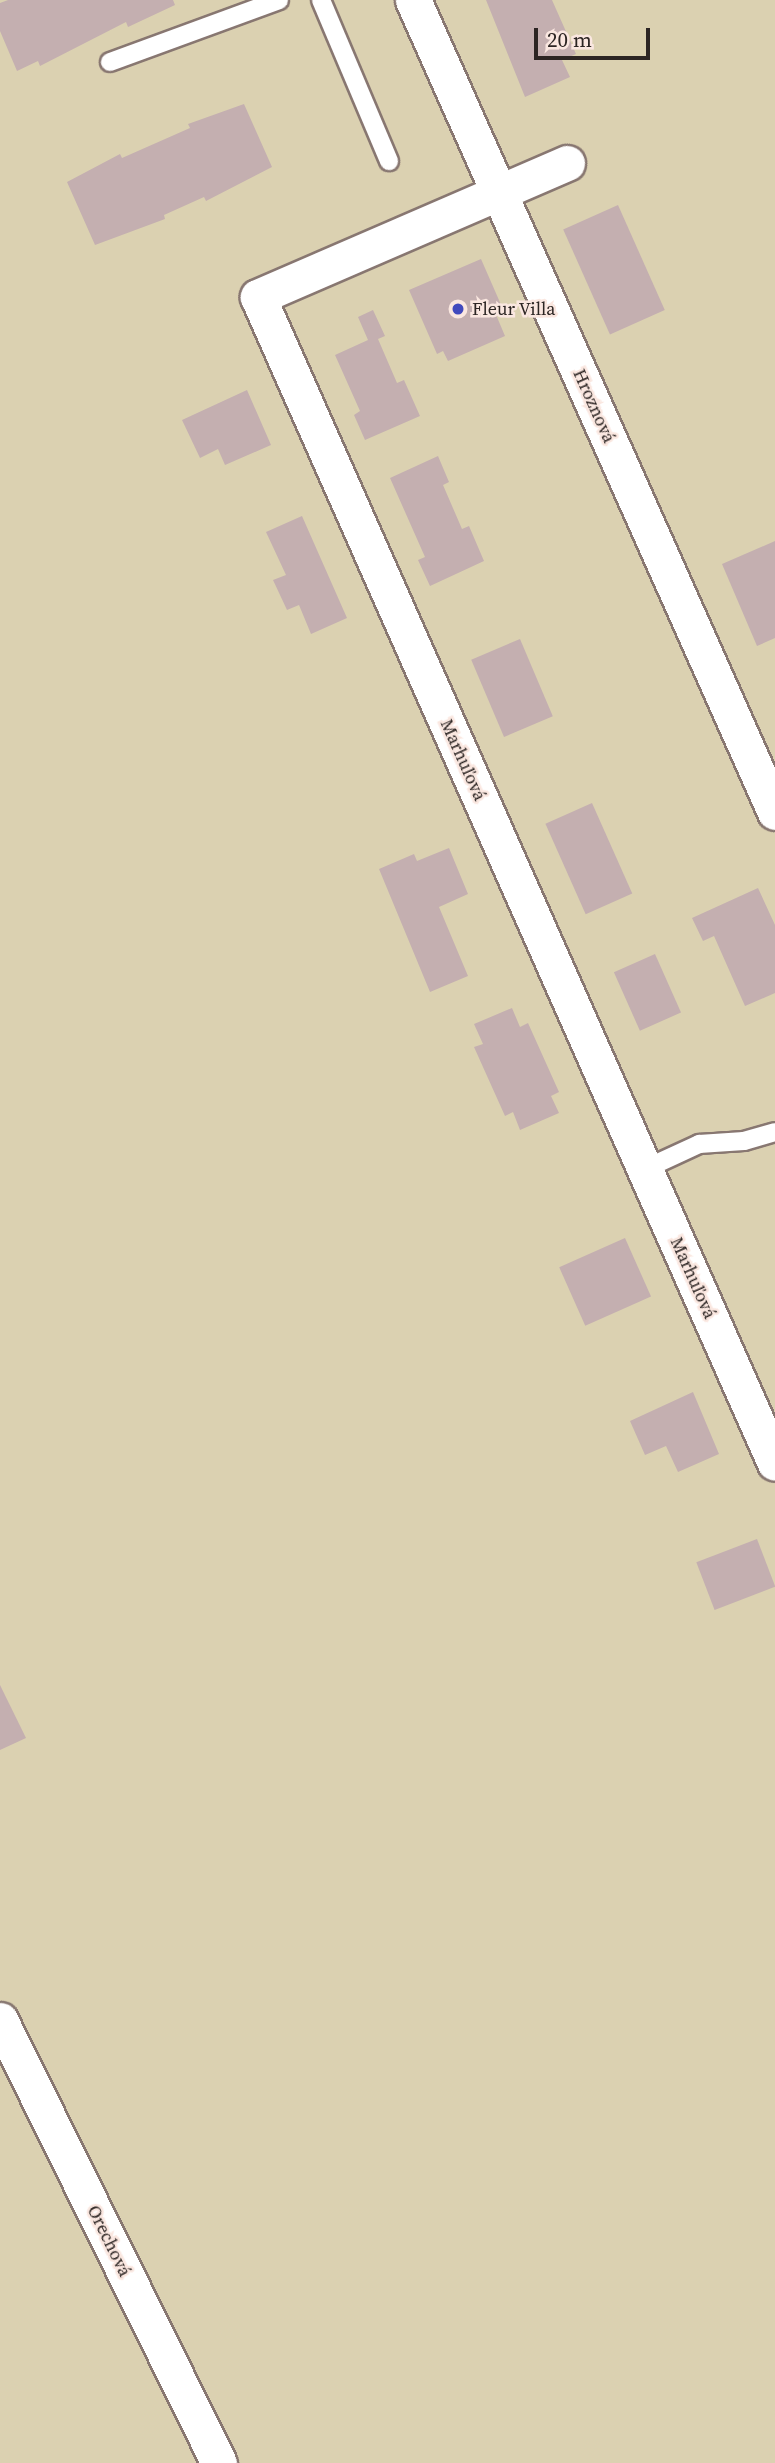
<!DOCTYPE html>
<meta charset="utf-8">
<style>
body{margin:0}
#map{position:relative;width:775px;height:2463px;overflow:hidden;background:#eddad3;font-family:"Source Serif 4",serif}
div>[style]{position:absolute}
.green>*{inset:0;background:#dbd1b1;transform-origin:0 0}
.building>*{inset:0;background:#c4afb0;transform-origin:0 0}
.roads{filter:drop-shadow(2px 0 #887771) drop-shadow(-2px 0 #887771) drop-shadow(0 2px #887771) drop-shadow(0 -2px #887771)}
.lane>*{height:18px;margin:-9px;padding:0 9px;transform-origin:9px;border-radius:9px;background:#fff}
.street>*{height:35px;margin:-17.5px;padding:0 17.5px;transform-origin:17.5px;border-radius:17.5px;background:#fff}
.dots>*{width:19px;height:19px;translate:-50% -50%;box-sizing:border-box;border:4px solid #fae7e0;border-radius:50%}
span{translate:-50% -50%;white-space:nowrap;text-align:center;line-height:1.15;-webkit-text-stroke:5px #fae7e0;paint-order:stroke}
.poi-label{font-size:18px;color:#2c2523}
.left{translate:0 -50%;text-align:left}
.street-label{font-size:18px;color:#2c2523}
.scale{position:absolute;left:534px;top:28px;width:116px;height:32px;box-sizing:border-box;border:4px solid #2c2523;border-top:0;padding-left:9px;font-size:21px;line-height:24px;white-space:nowrap;color:#2c2523;-webkit-text-stroke:5px #fae7e0;paint-order:stroke}
</style>
<div id="map">
<div class="green">
<i style="left:0;top:0;width:775px;height:2463px"></i>
</div>
<div class="building">
<i style="clip-path:polygon(8px 0,173px 0,175px 5px,128px 27px,126px 22px,40px 66px,38px 61px,17px 71px,0 31px,0 3px)"></i>
<i style="clip-path:polygon(486px 0,552px 0,576px 54px,562px 60px,570px 77px,525px 97px)"></i>
<i style="clip-path:polygon(244px 104px,272px 167px,206px 201px,204px 197px,164px 215px,165px 219px,95px 245px,67px 182px,120px 154px,122px 158px,190px 128px,188px 124px)"></i>
<i style="left:618px;top:205px;width:115px;height:60px;rotate:66deg"></i>
<i style="clip-path:polygon(481px 259px,502px 307px,494px 310px,505px 336px,448px 361px,443px 351px,437px 354px,409px 290px)"></i>
<i style="clip-path:polygon(373px 310px,385px 336px,378px 339px,397px 383px,404px 380px,420px 416px,365px 440px,354px 415px,360px 411px,335px 355px,368px 340px,358px 317px)"></i>
<i style="clip-path:polygon(247px 390px,271px 445px,225px 465px,218px 449px,200px 458px,182px 420px)"></i>
<i style="clip-path:polygon(438px 456px,449px 482px,443px 485px,462px 529px,469px 526px,484px 561px,430px 586px,418px 560px,425px 557px,390px 478px)"></i>
<i style="clip-path:polygon(302px 516px,347px 618px,311px 634px,299px 605px,287px 610px,273px 580px,286px 575px,266px 532px)"></i>
<i style="clip-path:polygon(775px 541px,775px 638px,757px 646px,722px 564px)"></i>
<i style="left:520px;top:639px;width:84px;height:53px;rotate:67deg"></i>
<i style="left:592px;top:803px;width:99px;height:51px;rotate:66deg"></i>
<i style="clip-path:polygon(449px 848px,468px 894px,439px 907px,468px 976px,430px 992px,379px 869px,414px 854px,417px 861px)"></i>
<i style="clip-path:polygon(758px 888px,775px 925px,775px 993px,745px 1006px,714px 936px,703px 941px,692px 918px)"></i>
<i style="left:655px;top:954px;width:64px;height:45px;rotate:66deg"></i>
<i style="clip-path:polygon(512px 1008px,520px 1027px,528px 1023px,559px 1092px,551px 1096px,559px 1113px,520px 1130px,513px 1112px,505px 1116px,474px 1047px,483px 1044px,474px 1024px)"></i>
<i style="left:625px;top:1238px;width:64px;height:72px;rotate:66deg"></i>
<i style="clip-path:polygon(693px 1392px,719px 1454px,678px 1472px,666px 1446px,645px 1455px,630px 1421px)"></i>
<i style="left:757px;top:1539px;width:51px;height:65px;rotate:69deg"></i>
<i style="clip-path:polygon(0 1685px,26px 1738px,0 1750px)"></i>
</div>
<div class="roads">
<div class="lane">
<i style="left:321px;top:0;width:175px;rotate:67.1deg"></i>
<i style="left:110px;top:62px;width:180px;rotate:-20.1deg"></i>
<i style="left:645px;top:1169px;width:60px;rotate:-24.8deg"></i>
<i style="left:699px;top:1144px;width:45px;rotate:-3.8deg"></i>
<i style="left:744px;top:1141px;width:32px;rotate:-16deg"></i>
</div>
<div class="street">
<i style="left:413px;top:0;width:889px;rotate:65.97deg"></i>
<i style="left:567px;top:163px;width:337px;rotate:156.6deg"></i>
<i style="left:258px;top:297px;width:1275px;rotate:66.09deg"></i>
<i style="left:0;top:2020px;width:494px;rotate:63.7deg"></i>
</div>
</div>
<div class="dots">
<i style="left:458px;top:309px;background:#4149bd"></i>
</div>
<div class="poi-label">
<span class="left" style="left:472px;top:309px">Fleur Villa</span>
</div>
<div class="street-label">
<span style="left:594px;top:406px;rotate:66deg">Hroznová</span>
<span style="left:463px;top:760px;rotate:66deg">Marhuľová</span>
<span style="left:693px;top:1278px;rotate:66deg">Marhuľová</span>
<span style="left:109px;top:2241px;rotate:64deg">Orechová</span>
</div>
<div class="scale">20 m</div>
</div>
